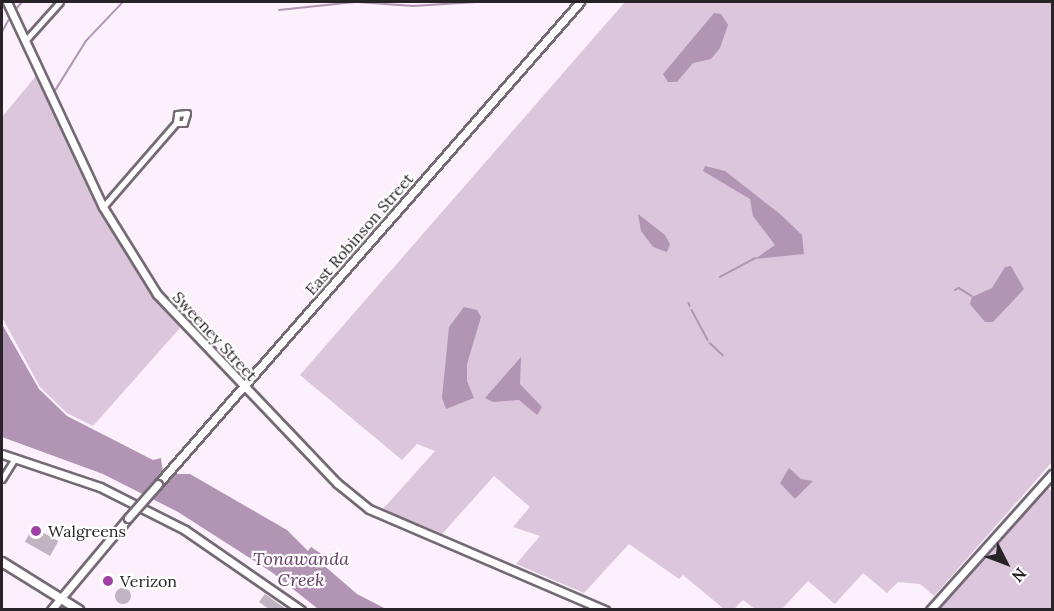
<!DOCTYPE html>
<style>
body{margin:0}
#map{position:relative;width:1054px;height:611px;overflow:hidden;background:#fbf0fb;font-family:Lora,serif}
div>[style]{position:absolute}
.green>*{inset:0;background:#dbc6db}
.water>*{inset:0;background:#b294b4}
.stream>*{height:1.5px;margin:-0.75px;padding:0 0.75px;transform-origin:0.75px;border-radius:0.75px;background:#b294b4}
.building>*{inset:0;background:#bfb4c0;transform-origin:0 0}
.round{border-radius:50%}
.roads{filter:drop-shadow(2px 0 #746a74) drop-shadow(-2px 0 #746a74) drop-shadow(0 2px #746a74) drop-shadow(0 -2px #746a74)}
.street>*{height:5px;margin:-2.5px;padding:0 2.5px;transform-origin:2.5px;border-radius:2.5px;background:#fff}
.secondary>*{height:7px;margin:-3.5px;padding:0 3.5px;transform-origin:3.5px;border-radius:3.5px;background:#fff}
.primary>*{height:8px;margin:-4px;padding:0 4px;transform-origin:4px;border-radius:4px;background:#fff}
.bridges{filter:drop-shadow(2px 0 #746a74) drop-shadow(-2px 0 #746a74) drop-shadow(0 2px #746a74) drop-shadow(0 -2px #746a74)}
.secondary-bridge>*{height:7px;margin:-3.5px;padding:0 3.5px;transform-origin:3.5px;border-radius:3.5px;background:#fff}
.dots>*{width:16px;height:16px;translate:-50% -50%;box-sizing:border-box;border:3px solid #fff;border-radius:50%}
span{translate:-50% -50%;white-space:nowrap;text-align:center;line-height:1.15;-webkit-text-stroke:4.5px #fff;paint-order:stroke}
.street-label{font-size:16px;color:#272327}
.poi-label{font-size:16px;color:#272327}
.left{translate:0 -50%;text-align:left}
.water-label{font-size:18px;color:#663d68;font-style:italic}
.frame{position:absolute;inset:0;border:3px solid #272327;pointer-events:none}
.north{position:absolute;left:976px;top:533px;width:60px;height:60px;-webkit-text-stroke:4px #fff;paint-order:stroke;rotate:132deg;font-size:16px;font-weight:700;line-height:24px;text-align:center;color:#272327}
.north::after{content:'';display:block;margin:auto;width:21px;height:27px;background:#272327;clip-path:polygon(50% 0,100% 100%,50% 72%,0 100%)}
</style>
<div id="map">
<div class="green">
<i style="clip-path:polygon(625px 2px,1052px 2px,1052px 462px,934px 596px,920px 584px,898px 582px,887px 593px,863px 573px,835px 604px,808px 581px,782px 609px,755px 609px,743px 600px,734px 609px,724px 609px,683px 575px,679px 579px,629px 544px,584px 593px,516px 564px,540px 536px,513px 527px,530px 507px,494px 476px,442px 534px,383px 509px,435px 451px,417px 444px,402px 460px,300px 375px)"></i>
<i style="clip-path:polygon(36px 76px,98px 210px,152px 295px,180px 328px,93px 426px,67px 413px,40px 387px,2px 317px,2px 117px)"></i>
<i style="clip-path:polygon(1048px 488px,1052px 492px,1052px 609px,939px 609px)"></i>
</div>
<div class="water">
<i style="clip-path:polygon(714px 13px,721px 14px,728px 25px,720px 48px,711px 59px,693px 63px,677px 82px,668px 82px,663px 74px)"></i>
<i style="clip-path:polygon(705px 166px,725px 171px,780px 214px,802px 235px,804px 254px,755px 259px,775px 245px,753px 216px,750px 199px,703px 171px)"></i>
<i style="clip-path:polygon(638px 214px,665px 235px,670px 244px,667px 252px,653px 247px,641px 231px)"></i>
<i style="clip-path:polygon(1011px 266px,1024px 289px,993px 322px,985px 322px,970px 304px,972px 297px,992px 288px,1005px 267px)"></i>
<i style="clip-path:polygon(464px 307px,477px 310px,481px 317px,467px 364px,467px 381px,474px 398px,446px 409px,442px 398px,449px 327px)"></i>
<i style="clip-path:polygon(2px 324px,39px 389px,67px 416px,153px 460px,161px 458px,163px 474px,190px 474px,287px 530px,308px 551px,311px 547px,323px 555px,320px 562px,357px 594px,386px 609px,318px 609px,273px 573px,178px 512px,103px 474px,2px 437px)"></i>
<i style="clip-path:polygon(521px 357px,520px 384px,542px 407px,537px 415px,519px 400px,493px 402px,485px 398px)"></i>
<i style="clip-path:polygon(789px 468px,801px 479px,813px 481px,795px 499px,780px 483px)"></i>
</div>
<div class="stream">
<i style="left:358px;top:2px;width:55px;rotate:4.2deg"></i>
<i style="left:413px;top:6px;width:63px;rotate:-3.6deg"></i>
<i style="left:16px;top:9px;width:9px;rotate:-49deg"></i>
<i style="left:279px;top:10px;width:76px;rotate:-6deg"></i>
<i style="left:2px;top:32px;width:13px;rotate:-61deg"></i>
<i style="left:53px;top:94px;width:62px;rotate:-58.1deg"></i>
<i style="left:86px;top:41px;width:54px;rotate:-46.5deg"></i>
<i style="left:720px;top:277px;width:40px;rotate:-28deg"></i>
<i style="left:955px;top:290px;width:4px;rotate:-27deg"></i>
<i style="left:959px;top:288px;width:15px;rotate:32deg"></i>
<i style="left:689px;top:303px;width:3px;rotate:72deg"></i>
<i style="left:692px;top:310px;width:34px;rotate:62deg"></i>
<i style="left:710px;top:343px;width:18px;rotate:43deg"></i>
</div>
<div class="building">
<i style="left:33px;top:527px;width:29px;height:17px;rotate:29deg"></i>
<i class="round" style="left:115px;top:588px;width:16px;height:16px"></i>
<i style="clip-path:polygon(265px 594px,286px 609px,269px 609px,259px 602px)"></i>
</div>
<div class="roads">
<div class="street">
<i style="left:25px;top:41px;width:52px;rotate:-48.1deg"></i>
<i style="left:103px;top:207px;width:111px;rotate:-49deg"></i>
<i style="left:176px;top:123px;width:8px"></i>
<i style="left:184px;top:123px;width:10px;rotate:-73deg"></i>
<i style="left:187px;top:113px;width:10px;rotate:174deg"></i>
<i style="left:177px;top:114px;width:9px;rotate:96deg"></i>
<i style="left:2px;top:479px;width:25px;rotate:-58deg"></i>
</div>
<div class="secondary">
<i style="left:7px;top:2px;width:226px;rotate:64.9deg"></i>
<i style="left:103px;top:207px;width:102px;rotate:58.2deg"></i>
<i style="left:157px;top:294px;width:261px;rotate:46.4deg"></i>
<i style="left:337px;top:483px;width:41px;rotate:39.1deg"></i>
<i style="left:369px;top:509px;width:257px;rotate:23.2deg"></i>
<i style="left:2px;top:454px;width:103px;rotate:18.6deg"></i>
<i style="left:100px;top:487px;width:95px;rotate:26.8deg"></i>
<i style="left:185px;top:530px;width:141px;rotate:34.6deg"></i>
<i style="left:158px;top:484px;width:641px;rotate:-48.8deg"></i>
<i style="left:51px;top:610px;width:120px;rotate:-50.1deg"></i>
<i style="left:930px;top:610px;width:183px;rotate:-48.1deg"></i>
</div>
<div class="primary">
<i style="left:2px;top:562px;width:91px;rotate:31.9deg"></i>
</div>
</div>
<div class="bridges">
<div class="secondary-bridge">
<i style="left:128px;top:518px;width:45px;rotate:-48.6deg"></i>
</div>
</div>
<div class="dots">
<i style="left:36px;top:531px;background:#a040a7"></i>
<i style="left:108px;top:581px;background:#a040a7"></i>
</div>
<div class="street-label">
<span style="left:359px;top:234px;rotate:-49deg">East Robinson Street</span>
<span style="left:215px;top:336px;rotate:47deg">Sweeney Street</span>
</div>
<div class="poi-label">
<span class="left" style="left:48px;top:531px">Walgreens</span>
<span class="left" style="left:120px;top:581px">Verizon</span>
</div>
<div class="water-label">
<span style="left:301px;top:570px">Tonawanda<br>Creek</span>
</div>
<div class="frame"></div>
<div class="north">N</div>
</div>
